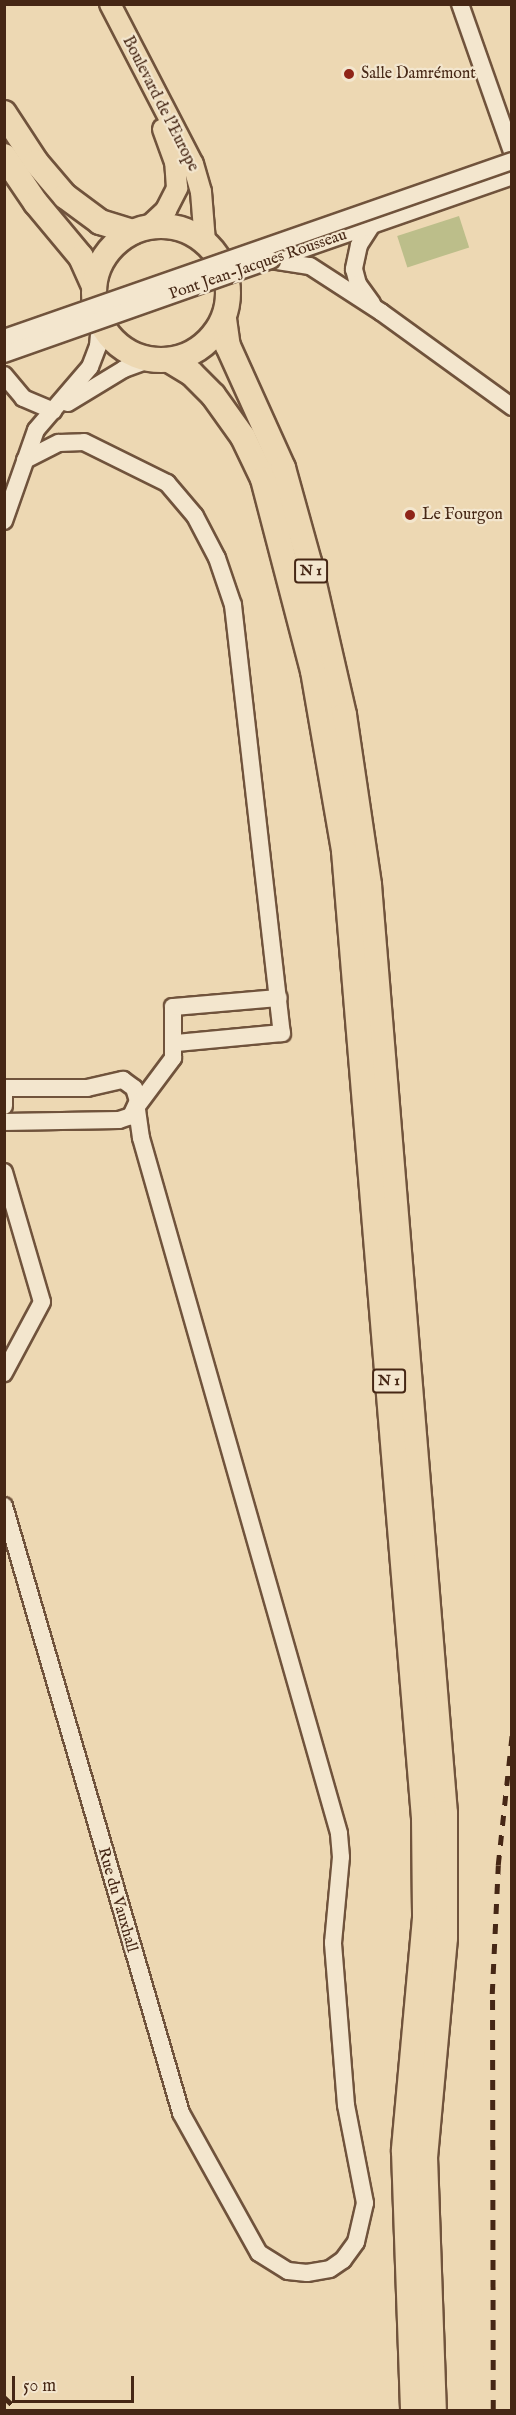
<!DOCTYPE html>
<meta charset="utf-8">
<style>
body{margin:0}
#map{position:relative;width:516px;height:2415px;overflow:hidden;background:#edd8b3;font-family:"IM FELL English",serif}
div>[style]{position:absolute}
.green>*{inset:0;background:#bcbe8a;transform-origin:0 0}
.roads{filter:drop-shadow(2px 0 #70533c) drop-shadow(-2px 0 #70533c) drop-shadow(0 2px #70533c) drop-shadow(0 -2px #70533c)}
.minor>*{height:16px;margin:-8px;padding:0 8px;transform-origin:8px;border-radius:8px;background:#f3e6ce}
.major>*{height:20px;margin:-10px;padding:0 10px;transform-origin:10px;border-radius:10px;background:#edd8b3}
.highway>*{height:24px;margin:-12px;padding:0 12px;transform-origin:12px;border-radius:12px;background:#edd8b3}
.highway>.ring{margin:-12px;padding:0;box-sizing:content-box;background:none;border:24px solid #edd8b3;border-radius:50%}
.rail>*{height:4.5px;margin-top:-2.25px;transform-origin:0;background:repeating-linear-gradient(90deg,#462715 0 10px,transparent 0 20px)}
.bridges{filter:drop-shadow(2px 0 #70533c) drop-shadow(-2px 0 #70533c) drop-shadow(0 2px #70533c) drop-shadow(0 -2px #70533c)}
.minor-bridge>*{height:16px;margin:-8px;padding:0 8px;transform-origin:8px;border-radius:8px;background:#f3e6ce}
.dots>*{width:16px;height:16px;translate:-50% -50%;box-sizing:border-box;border:3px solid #f3e6ce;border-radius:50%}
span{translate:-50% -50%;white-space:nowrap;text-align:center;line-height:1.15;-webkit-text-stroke:4.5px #f3e6ce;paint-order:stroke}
.shield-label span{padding:2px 4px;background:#f3e6ce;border:2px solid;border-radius:4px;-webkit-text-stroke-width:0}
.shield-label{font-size:15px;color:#462715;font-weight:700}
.poi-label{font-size:16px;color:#462715}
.left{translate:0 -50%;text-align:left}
.street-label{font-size:16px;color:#462715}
.frame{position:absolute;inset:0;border:6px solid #462715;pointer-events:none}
.scale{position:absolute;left:12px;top:2376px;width:122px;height:27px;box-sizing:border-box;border:3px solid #462715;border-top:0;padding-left:8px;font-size:18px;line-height:21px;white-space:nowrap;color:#462715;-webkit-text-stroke:4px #f3e6ce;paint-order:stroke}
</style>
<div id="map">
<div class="green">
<i style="left:459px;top:216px;width:33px;height:65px;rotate:72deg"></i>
</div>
<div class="roads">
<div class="minor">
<i style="left:460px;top:4px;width:157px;rotate:70.6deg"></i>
<i style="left:372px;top:225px;width:24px;rotate:123deg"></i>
<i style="left:359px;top:245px;width:25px;rotate:102deg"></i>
<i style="left:354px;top:269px;width:16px;rotate:75deg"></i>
<i style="left:358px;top:284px;width:24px;rotate:54deg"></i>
<i style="left:280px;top:257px;width:246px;rotate:-19.2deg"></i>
<i style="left:271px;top:260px;width:39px;rotate:9deg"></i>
<i style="left:310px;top:266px;width:85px;rotate:32.9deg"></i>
<i style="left:381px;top:312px;width:162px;rotate:35.9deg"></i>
<i style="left:4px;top:375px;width:30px;rotate:50deg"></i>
<i style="left:23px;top:398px;width:33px;rotate:23deg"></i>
<i style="left:68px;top:403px;width:66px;rotate:-31.3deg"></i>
<i style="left:124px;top:369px;width:30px;rotate:-20deg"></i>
<i style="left:25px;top:460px;width:38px;rotate:-27deg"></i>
<i style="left:59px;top:443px;width:25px;rotate:-2deg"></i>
<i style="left:84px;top:442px;width:93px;rotate:26.3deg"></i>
<i style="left:167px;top:483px;width:43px;rotate:49.7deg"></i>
<i style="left:195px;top:516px;width:47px;rotate:62.4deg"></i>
<i style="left:217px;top:558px;width:50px;rotate:71.2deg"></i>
<i style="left:233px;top:605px;width:431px;rotate:83.5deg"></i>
<i style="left:282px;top:1033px;width:106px;rotate:174.6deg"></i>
<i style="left:4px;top:521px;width:96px;rotate:-70.6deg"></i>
<i style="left:36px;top:430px;width:83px;rotate:-49.4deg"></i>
<i style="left:90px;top:367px;width:22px;rotate:-69deg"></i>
<i style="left:98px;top:346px;width:25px;rotate:-85deg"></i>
<i style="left:4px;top:1088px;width:83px"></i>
<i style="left:87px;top:1088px;width:37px;rotate:-13deg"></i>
<i style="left:123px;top:1080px;width:14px;rotate:36deg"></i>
<i style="left:134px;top:1088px;width:14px;rotate:73deg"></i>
<i style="left:138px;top:1101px;width:17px;rotate:115deg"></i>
<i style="left:131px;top:1116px;width:13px;rotate:162deg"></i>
<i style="left:119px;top:1120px;width:115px;rotate:179deg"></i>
<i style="left:4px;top:1094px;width:12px;rotate:90deg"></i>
<i style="left:138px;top:1105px;width:59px;rotate:-53.3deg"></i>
<i style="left:173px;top:1058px;width:51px;rotate:-90deg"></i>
<i style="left:173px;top:1007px;width:106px;rotate:-4.9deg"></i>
<i style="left:4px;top:1172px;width:135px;rotate:73.7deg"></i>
<i style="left:42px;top:1302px;width:81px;rotate:118.2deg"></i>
<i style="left:4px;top:1506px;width:632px;rotate:73.74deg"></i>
<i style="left:181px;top:2113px;width:160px;rotate:60.9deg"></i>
<i style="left:259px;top:2253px;width:34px;rotate:32deg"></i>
<i style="left:288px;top:2271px;width:19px;rotate:6deg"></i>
<i style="left:307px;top:2273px;width:23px;rotate:-10deg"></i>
<i style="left:330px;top:2269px;width:16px;rotate:-35deg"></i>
<i style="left:343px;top:2260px;width:22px;rotate:-54deg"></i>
<i style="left:356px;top:2242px;width:40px;rotate:-77deg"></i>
<i style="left:365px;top:2203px;width:100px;rotate:-101deg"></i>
<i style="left:346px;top:2105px;width:163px;rotate:-94.6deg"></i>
<i style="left:333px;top:1943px;width:86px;rotate:-84.7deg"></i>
<i style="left:341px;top:1857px;width:24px;rotate:-95deg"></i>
<i style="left:339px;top:1833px;width:723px;rotate:-105.9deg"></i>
<i style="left:141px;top:1138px;width:30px;rotate:-98deg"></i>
</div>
<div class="major">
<i style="left:110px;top:4px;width:180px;rotate:62.6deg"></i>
<i style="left:193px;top:164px;width:29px;rotate:74deg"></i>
<i style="left:201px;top:192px;width:50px;rotate:85.4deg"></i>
<i style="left:148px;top:227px;width:25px;rotate:-43deg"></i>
<i style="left:166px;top:210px;width:25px;rotate:-63deg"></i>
<i style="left:177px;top:188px;width:26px;rotate:-94deg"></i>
<i style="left:175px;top:162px;width:35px;rotate:-110deg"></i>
</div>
<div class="highway">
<i style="left:4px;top:113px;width:59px;rotate:56.9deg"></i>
<i style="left:36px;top:162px;width:45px;rotate:49.5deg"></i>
<i style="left:65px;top:196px;width:44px;rotate:36.6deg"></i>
<i style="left:100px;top:222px;width:34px;rotate:17deg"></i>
<i style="left:4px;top:156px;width:57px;rotate:55.8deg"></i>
<i style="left:36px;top:203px;width:70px;rotate:50.2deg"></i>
<i style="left:81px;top:257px;width:32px;rotate:66deg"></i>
<i class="ring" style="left:94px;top:226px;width:110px;height:110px"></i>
<i style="left:224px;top:319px;width:27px;rotate:82deg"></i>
<i style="left:228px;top:346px;width:134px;rotate:65.7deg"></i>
<i style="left:283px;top:468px;width:98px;rotate:74.5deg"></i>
<i style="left:309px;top:562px;width:157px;rotate:77.1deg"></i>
<i style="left:344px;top:715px;width:172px;rotate:81.6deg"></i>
<i style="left:369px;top:885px;width:931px;rotate:85.32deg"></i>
<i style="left:445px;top:1813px;width:125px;rotate:90deg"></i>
<i style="left:445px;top:1938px;width:220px;rotate:95.2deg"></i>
<i style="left:425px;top:2157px;width:253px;rotate:88deg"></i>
<i style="left:169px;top:360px;width:26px;rotate:31deg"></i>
<i style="left:191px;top:373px;width:31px;rotate:45deg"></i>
<i style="left:213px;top:395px;width:52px;rotate:54.5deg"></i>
<i style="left:243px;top:437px;width:47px;rotate:64.5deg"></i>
<i style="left:263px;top:479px;width:198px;rotate:75.4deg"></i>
<i style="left:313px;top:671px;width:183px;rotate:80.2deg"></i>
<i style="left:344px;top:851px;width:970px;rotate:85.27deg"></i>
<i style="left:424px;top:1818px;width:100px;rotate:89.4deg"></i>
<i style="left:425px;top:1918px;width:234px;rotate:95.2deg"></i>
<i style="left:404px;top:2151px;width:259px;rotate:88deg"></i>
</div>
</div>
<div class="rail">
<i style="left:4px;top:2397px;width:19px;rotate:43deg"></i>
<i style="left:493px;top:2410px;width:416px;rotate:-90.1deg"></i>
<i style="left:492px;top:1994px;width:129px;rotate:-87.3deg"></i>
<i style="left:498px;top:1865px;width:132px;rotate:-83.9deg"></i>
</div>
<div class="bridges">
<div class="minor-bridge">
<i style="left:4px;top:338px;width:538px;rotate:-19.21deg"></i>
<i style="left:4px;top:354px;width:283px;rotate:-19.4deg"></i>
</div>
</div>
<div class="dots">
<i style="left:349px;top:74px;background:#8f2418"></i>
<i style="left:410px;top:515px;background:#8f2418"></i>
</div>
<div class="shield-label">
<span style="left:311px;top:571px">N 1</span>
<span style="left:389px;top:1381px">N 1</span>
</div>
<div class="poi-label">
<span class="left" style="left:361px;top:74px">Salle Damrémont</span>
<span class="left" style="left:422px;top:515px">Le Fourgon</span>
</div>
<div class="street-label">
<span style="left:160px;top:104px;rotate:63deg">Boulevard de l'Europe</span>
<span style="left:258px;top:265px;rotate:-19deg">Pont Jean-Jacques Rousseau</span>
<span style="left:117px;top:1900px;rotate:74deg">Rue du Vauxhall</span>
</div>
<div class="frame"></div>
<div class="scale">50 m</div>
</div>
